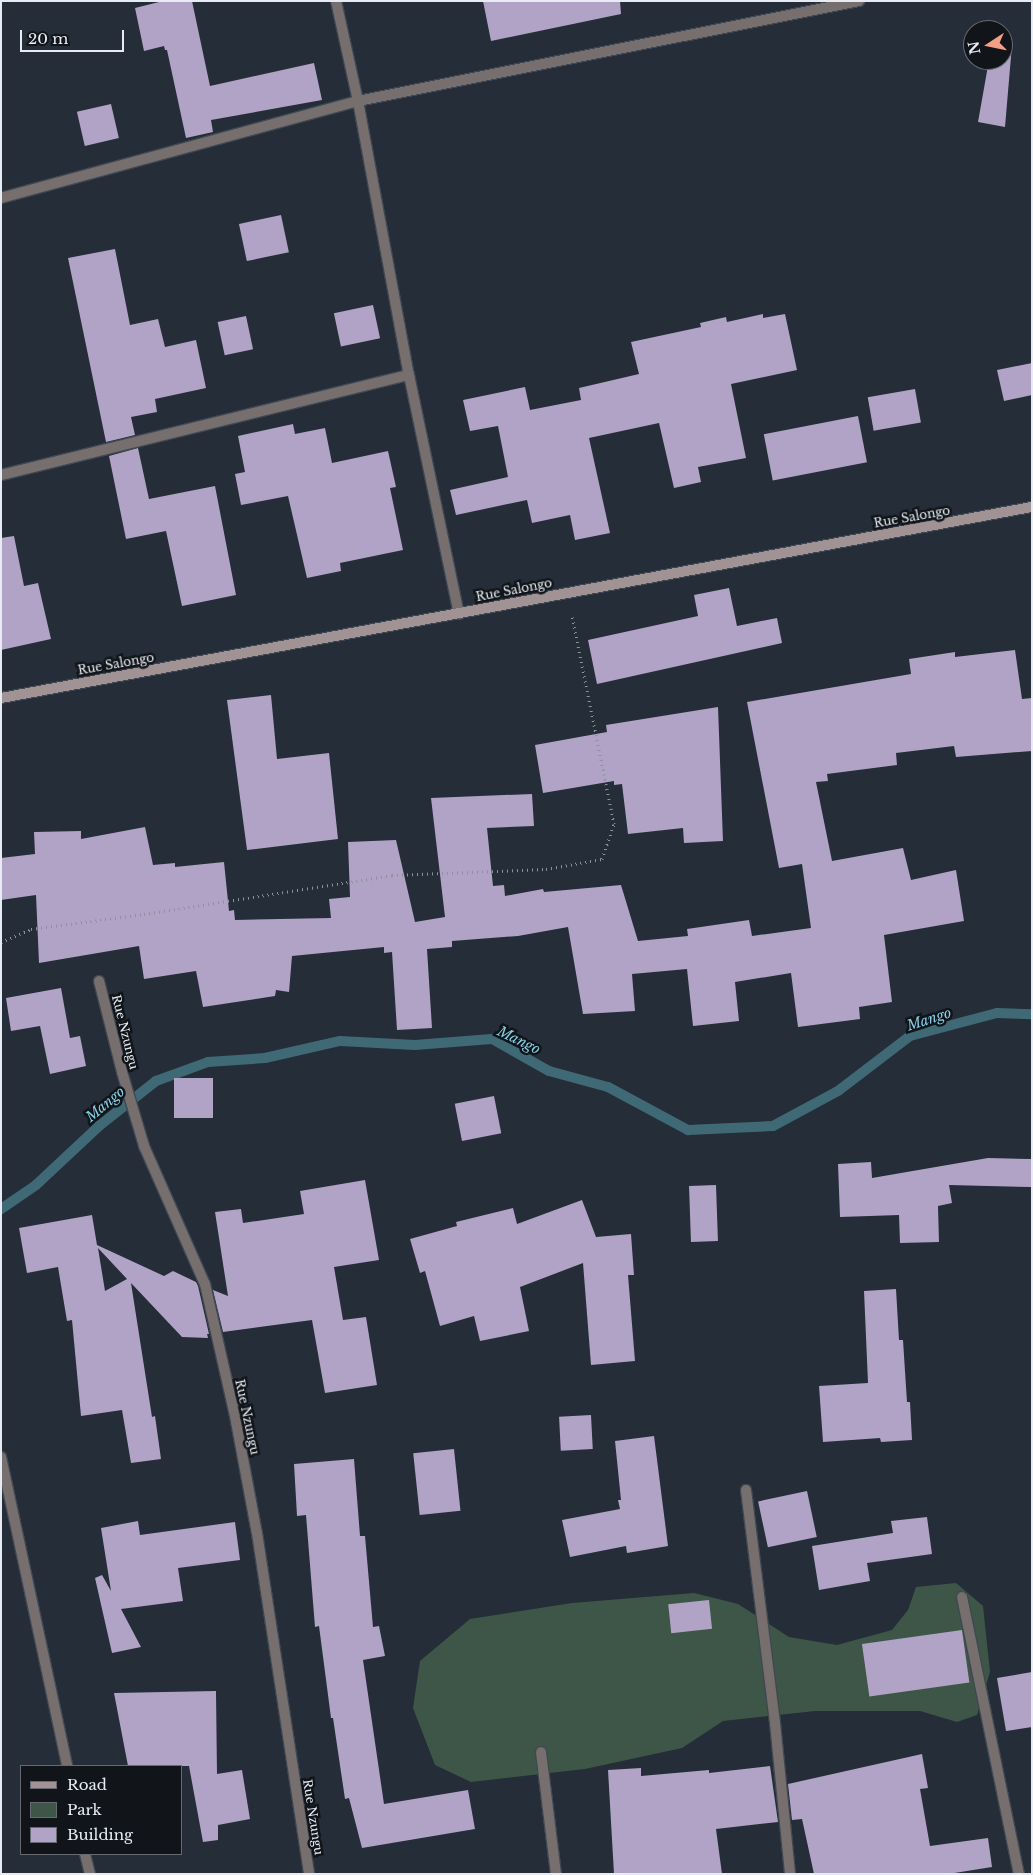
<!DOCTYPE html>
<style>
body{margin:0}
#map{position:relative;width:1033px;height:1875px;overflow:hidden;background:#242d38;font-family:"Libre Baskerville",serif}
div>[style]{position:absolute}
.green>*{inset:0;background:#3e5647}
.stream>*{height:10px;margin:-5px;padding:0 5px;transform-origin:5px;border-radius:5px;background:#406976}
.building>*{inset:0;background:#b0a3c5;transform-origin:0 0}
.path>*{height:3px;margin-top:-1.5px;transform-origin:0;background:repeating-linear-gradient(90deg,#8b929c 0 1px,transparent 0 5px)}
.roads{filter:drop-shadow(1px 0 #3f4852) drop-shadow(-1px 0 #3f4852) drop-shadow(0 1px #3f4852) drop-shadow(0 -1px #3f4852)}
.street>*{height:10px;margin:-5px;padding:0 5px;transform-origin:5px;border-radius:5px;background:#776e6e}
.secondary>*{height:10px;margin:-5px;padding:0 5px;transform-origin:5px;border-radius:5px;background:#a19394}
span{translate:-50% -50%;white-space:nowrap;text-align:center;line-height:1.15;-webkit-text-stroke:5px #11151a;paint-order:stroke}
.street-label{font-size:12px;color:#e7ecf4}
.water-label{font-size:14px;color:#87d1e8;font-style:italic}
.frame{position:absolute;inset:0;border:2px solid #e7ecf4;pointer-events:none}
.legend{position:absolute;left:20px;top:1765px;width:162px;height:90px;box-sizing:border-box;background:#11151a;border:1px solid #676b71;margin:0;padding:6px 9px;list-style:none;font-size:15px;color:#e7ecf4}
.legend li{display:flex;align-items:center;gap:10px;height:25px}
.legend b{width:25px;border:1px solid #676b71}
.north{position:absolute;left:963px;top:20px;width:50px;height:50px;box-sizing:border-box;background:#11151a;border:1px solid #676b71;border-radius:50%;rotate:259deg;font-size:14px;font-weight:700;line-height:20px;text-align:center;color:#e7ecf4}
.north::after{content:'';display:block;margin:auto;width:18px;height:22px;background:#f49e86;clip-path:polygon(50% 0,100% 100%,50% 72%,0 100%)}
.scale{position:absolute;left:20px;top:30px;width:104px;height:22px;box-sizing:border-box;border:2px solid #e7ecf4;border-top:0;padding-left:6px;font-size:15px;line-height:18px;white-space:nowrap;color:#e7ecf4;-webkit-text-stroke:4px #11151a;paint-order:stroke}
</style>
<div id="map">
<div class="green">
<i style="clip-path:polygon(956px 1583px,983px 1606px,990px 1672px,977px 1715px,957px 1722px,920px 1711px,815px 1711px,723px 1721px,682px 1748px,585px 1769px,471px 1782px,435px 1765px,413px 1708px,420px 1661px,470px 1619px,572px 1603px,694px 1593px,738px 1604px,789px 1637px,837px 1645px,892px 1630px,908px 1610px,916px 1587px)"></i>
</div>
<div class="stream">
<i style="left:1px;top:1209px;width:42px;rotate:-34.4deg"></i>
<i style="left:36px;top:1185px;width:86px;rotate:-43.1deg"></i>
<i style="left:99px;top:1126px;width:73px;rotate:-38.3deg"></i>
<i style="left:156px;top:1081px;width:55px;rotate:-20.1deg"></i>
<i style="left:208px;top:1062px;width:57px;rotate:-4deg"></i>
<i style="left:265px;top:1058px;width:77px;rotate:-12.8deg"></i>
<i style="left:340px;top:1041px;width:75px;rotate:3.1deg"></i>
<i style="left:415px;top:1045px;width:77px;rotate:-4.5deg"></i>
<i style="left:492px;top:1039px;width:65px;rotate:29.3deg"></i>
<i style="left:549px;top:1071px;width:61px;rotate:15.2deg"></i>
<i style="left:608px;top:1087px;width:91px;rotate:28.3deg"></i>
<i style="left:688px;top:1130px;width:85px;rotate:-2.7deg"></i>
<i style="left:773px;top:1126px;width:74px;rotate:-28.3deg"></i>
<i style="left:838px;top:1091px;width:91px;rotate:-37.4deg"></i>
<i style="left:910px;top:1036px;width:90px;rotate:-14.8deg"></i>
<i style="left:997px;top:1013px;width:35px;rotate:2deg"></i>
</div>
<div class="building">
<i style="clip-path:polygon(163px 1px,192px 1px,210px 86px,314px 63px,322px 100px,211px 120px,213px 132px,186px 138px,167px 50px,165px 50px,164px 46px,144px 51px,135px 8px)"></i>
<i style="clip-path:polygon(483px 1px,620px 1px,621px 14px,491px 41px)"></i>
<i style="clip-path:polygon(1003px 44px,1012px 45px,1005px 127px,978px 122px,989px 60px,1003px 60px)"></i>
<i style="left:111px;top:104px;width:35px;height:35px;rotate:77deg"></i>
<i style="left:281px;top:215px;width:38px;height:43px;rotate:78deg"></i>
<i style="clip-path:polygon(115px 249px,130px 325px,158px 319px,165px 347px,196px 340px,206px 388px,155px 399px,157px 412px,131px 417px,135px 435px,106px 442px,68px 258px)"></i>
<i style="left:373px;top:305px;width:34px;height:40px;rotate:78deg"></i>
<i style="clip-path:polygon(763px 314px,763px 318px,785px 314px,797px 370px,731px 384px,746px 458px,698px 467px,701px 482px,674px 488px,659px 423px,589px 438px,610px 533px,575px 540px,570px 515px,532px 523px,527px 500px,456px 515px,450px 490px,508px 477px,498px 426px,470px 431px,463px 400px,525px 387px,530px 410px,581px 400px,579px 388px,639px 374px,631px 342px,701px 327px,700px 323px,726px 317px,727px 322px)"></i>
<i style="left:246px;top:316px;width:34px;height:29px;rotate:78deg"></i>
<i style="clip-path:polygon(1032px 363px,1032px 395px,1004px 401px,997px 370px)"></i>
<i style="left:915px;top:389px;width:34px;height:48px;rotate:80deg"></i>
<i style="left:858px;top:416px;width:47px;height:96px;rotate:79deg"></i>
<i style="clip-path:polygon(293px 424px,295px 434px,325px 428px,332px 463px,388px 451px,396px 487px,390px 488px,403px 550px,340px 563px,341px 571px,307px 578px,288px 496px,241px 505px,235px 474px,245px 472px,238px 436px)"></i>
<i style="clip-path:polygon(138px 448px,149px 499px,215px 486px,236px 595px,182px 606px,166px 531px,126px 539px,109px 456px)"></i>
<i style="clip-path:polygon(14px 536px,24px 586px,38px 583px,51px 639px,1px 650px,1px 538px)"></i>
<i style="clip-path:polygon(729px 588px,737px 626px,777px 618px,782px 643px,597px 684px,588px 640px,698px 616px,694px 595px)"></i>
<i style="clip-path:polygon(1015px 650px,1022px 699px,1032px 698px,1032px 751px,956px 757px,954px 746px,896px 753px,897px 765px,827px 774px,828px 781px,816px 782px,832px 861px,903px 848px,911px 880px,956px 870px,964px 921px,884px 935px,892px 1002px,859px 1007px,860px 1019px,798px 1027px,791px 973px,735px 982px,739px 1021px,693px 1026px,687px 969px,632px 974px,635px 1011px,583px 1014px,568px 927px,518px 936px,452px 941px,452px 947px,427px 949px,432px 1028px,397px 1030px,392px 952px,384px 953px,384px 947px,292px 956px,289px 992px,276px 990px,275px 996px,203px 1007px,196px 971px,144px 979px,139px 946px,39px 963px,36px 895px,1px 900px,1px 858px,35px 854px,34px 832px,81px 831px,81px 839px,145px 827px,153px 865px,175px 863px,175px 867px,224px 862px,229px 911px,234px 910px,235px 920px,331px 918px,329px 899px,350px 897px,348px 842px,396px 840px,415px 922px,445px 917px,431px 798px,532px 794px,534px 826px,487px 828px,493px 886px,504px 885px,505px 896px,543px 889px,544px 892px,621px 885px,638px 941px,688px 936px,687px 929px,749px 920px,752px 936px,811px 928px,802px 864px,779px 868px,747px 702px,911px 674px,909px 659px,955px 652px,955px 657px)"></i>
<i style="clip-path:polygon(271px 695px,277px 759px,329px 753px,338px 839px,247px 850px,227px 700px)"></i>
<i style="clip-path:polygon(718px 707px,723px 841px,684px 843px,683px 828px,628px 834px,622px 784px,614px 785px,614px 781px,543px 793px,535px 745px,607px 732px,606px 725px)"></i>
<i style="clip-path:polygon(61px 988px,70px 1038px,80px 1036px,86px 1066px,50px 1074px,40px 1026px,11px 1031px,6px 998px)"></i>
<i style="left:213px;top:1078px;width:40px;height:39px;rotate:90deg"></i>
<i style="left:494px;top:1096px;width:38px;height:40px;rotate:79deg"></i>
<i style="clip-path:polygon(988px 1158px,1031px 1159px,1031px 1187px,949px 1185px,952px 1203px,938px 1206px,939px 1242px,900px 1243px,899px 1215px,840px 1217px,838px 1164px,871px 1162px,872px 1178px)"></i>
<i style="clip-path:polygon(365px 1180px,379px 1260px,334px 1267px,343px 1320px,366px 1317px,377px 1385px,325px 1393px,312px 1320px,223px 1332px,213px 1290px,228px 1296px,215px 1212px,241px 1209px,243px 1223px,304px 1214px,300px 1191px)"></i>
<i style="left:716px;top:1185px;width:56px;height:27px;rotate:88deg"></i>
<i style="clip-path:polygon(582px 1200px,596px 1237px,631px 1234px,634px 1275px,628px 1275px,635px 1361px,591px 1365px,583px 1263px,520px 1287px,529px 1331px,480px 1341px,474px 1316px,440px 1326px,425px 1271px,420px 1273px,410px 1239px,457px 1226px,456px 1222px,513px 1208px,517px 1224px)"></i>
<i style="clip-path:polygon(evenodd,92px 1215px,97px 1245px,164px 1276px,173px 1271px,196px 1282px,198px 1286px,209px 1334px,207px 1334px,208px 1338px,182px 1337px,131px 1283px,152px 1417px,155px 1416px,161px 1459px,131px 1463px,122px 1410px,81px 1416px,72px 1320px,67px 1321px,58px 1267px,27px 1273px,19px 1228px,92px 1215px,98px 1248px,127px 1279px,105px 1291px,98px 1248px)"></i>
<i style="clip-path:polygon(896px 1289px,899px 1340px,903px 1340px,907px 1402px,910px 1402px,912px 1440px,881px 1442px,880px 1438px,823px 1442px,819px 1386px,868px 1383px,864px 1291px)"></i>
<i style="left:591px;top:1415px;width:34px;height:32px;rotate:87deg"></i>
<i style="clip-path:polygon(654px 1436px,668px 1546px,627px 1553px,626px 1546px,570px 1557px,562px 1520px,620px 1509px,618px 1500px,621px 1500px,615px 1441px)"></i>
<i style="left:454px;top:1449px;width:62px;height:41px;rotate:84deg"></i>
<i style="clip-path:polygon(354px 1459px,360px 1536px,365px 1536px,373px 1627px,379px 1626px,385px 1656px,363px 1660px,384px 1804px,468px 1790px,475px 1829px,362px 1848px,349px 1798px,345px 1799px,333px 1718px,331px 1718px,319px 1626px,315px 1627px,306px 1515px,297px 1516px,294px 1464px)"></i>
<i style="left:807px;top:1491px;width:47px;height:50px;rotate:78deg"></i>
<i style="clip-path:polygon(927px 1517px,932px 1554px,867px 1563px,870px 1581px,819px 1590px,812px 1546px,893px 1533px,891px 1521px)"></i>
<i style="clip-path:polygon(138px 1521px,140px 1535px,235px 1522px,240px 1560px,178px 1568px,183px 1601px,121px 1609px,141px 1647px,112px 1653px,95px 1578px,102px 1575px,111px 1591px,101px 1528px)"></i>
<i style="left:709px;top:1600px;width:29px;height:41px;rotate:84deg"></i>
<i style="left:962px;top:1630px;width:53px;height:101px;rotate:82deg"></i>
<i style="clip-path:polygon(1032px 1672px,1032px 1727px,1006px 1731px,997px 1678px)"></i>
<i style="clip-path:polygon(216px 1691px,217px 1774px,242px 1770px,250px 1819px,218px 1825px,218px 1840px,203px 1842px,189px 1766px,128px 1766px,114px 1693px)"></i>
<i style="clip-path:polygon(922px 1754px,928px 1788px,920px 1789px,930px 1846px,988px 1838px,992px 1867px,948px 1874px,814px 1874px,802px 1819px,792px 1820px,788px 1784px)"></i>
<i style="clip-path:polygon(770px 1766px,778px 1822px,716px 1829px,722px 1874px,614px 1874px,608px 1770px,641px 1768px,641px 1776px,709px 1770px,709px 1773px)"></i>
</div>
<div class="path">
<i style="left:1px;top:942px;width:33px;rotate:-23deg"></i>
<i style="left:31px;top:929px;width:114px;rotate:-7.6deg"></i>
<i style="left:144px;top:914px;width:251px;rotate:-8.9deg"></i>
<i style="left:392px;top:875px;width:154px;rotate:-2.2deg"></i>
<i style="left:546px;top:869px;width:57px;rotate:-10.1deg"></i>
<i style="left:602px;top:859px;width:37px;rotate:-71deg"></i>
<i style="left:614px;top:824px;width:213px;rotate:-101.4deg"></i>
</div>
<div class="roads">
<div class="street">
<i style="left:336px;top:1px;width:102px;rotate:77.6deg"></i>
<i style="left:358px;top:101px;width:279px;rotate:79.5deg"></i>
<i style="left:409px;top:375px;width:244px;rotate:78.2deg"></i>
<i style="left:1px;top:198px;width:370px;rotate:-15.2deg"></i>
<i style="left:358px;top:101px;width:511px;rotate:-11.29deg"></i>
<i style="left:1px;top:475px;width:420px;rotate:-13.8deg"></i>
<i style="left:99px;top:981px;width:94px;rotate:75.8deg"></i>
<i style="left:122px;top:1072px;width:77px;rotate:73.4deg"></i>
<i style="left:144px;top:1146px;width:151px;rotate:66.2deg"></i>
<i style="left:205px;top:1284px;width:135px;rotate:77.2deg"></i>
<i style="left:235px;top:1416px;width:119px;rotate:79.4deg"></i>
<i style="left:257px;top:1533px;width:345px;rotate:81.3deg"></i>
<i style="left:1px;top:1457px;width:316px;rotate:77.9deg"></i>
<i style="left:746px;top:1490px;width:235px;rotate:82.9deg"></i>
<i style="left:775px;top:1723px;width:152px;rotate:84.3deg"></i>
<i style="left:962px;top:1597px;width:283px;rotate:78.4deg"></i>
<i style="left:541px;top:1752px;width:123px;rotate:83deg"></i>
<i style="left:85px;top:1854px;width:21px;rotate:76deg"></i>
</div>
<div class="secondary">
<i style="left:1px;top:698px;width:1049px;rotate:-10.5deg"></i>
</div>
</div>
<div class="street-label">
<span style="left:912px;top:517px;rotate:-10deg">Rue Salongo</span>
<span style="left:514px;top:590px;rotate:-11deg">Rue Salongo</span>
<span style="left:116px;top:664px;rotate:-10deg">Rue Salongo</span>
<span style="left:125px;top:1032px;rotate:76deg">Rue Nzungu</span>
<span style="left:247px;top:1417px;rotate:78deg">Rue Nzungu</span>
<span style="left:313px;top:1817px;rotate:81deg">Rue Nzungu</span>
</div>
<div class="water-label">
<span style="left:929px;top:1019px;rotate:-18deg">Mango</span>
<span style="left:519px;top:1040px;rotate:26deg">Mango</span>
<span style="left:105px;top:1104px;rotate:-40deg">Mango</span>
</div>
<div class="frame"></div>
<ul class="legend">
<li><b style="height:6px;background:#a19394"></b>Road</li>
<li><b style="height:14px;background:#3e5647"></b>Park</li>
<li><b style="height:14px;background:#b0a3c5"></b>Building</li>
</ul>
<div class="north">N</div>
<div class="scale">20 m</div>
</div>
